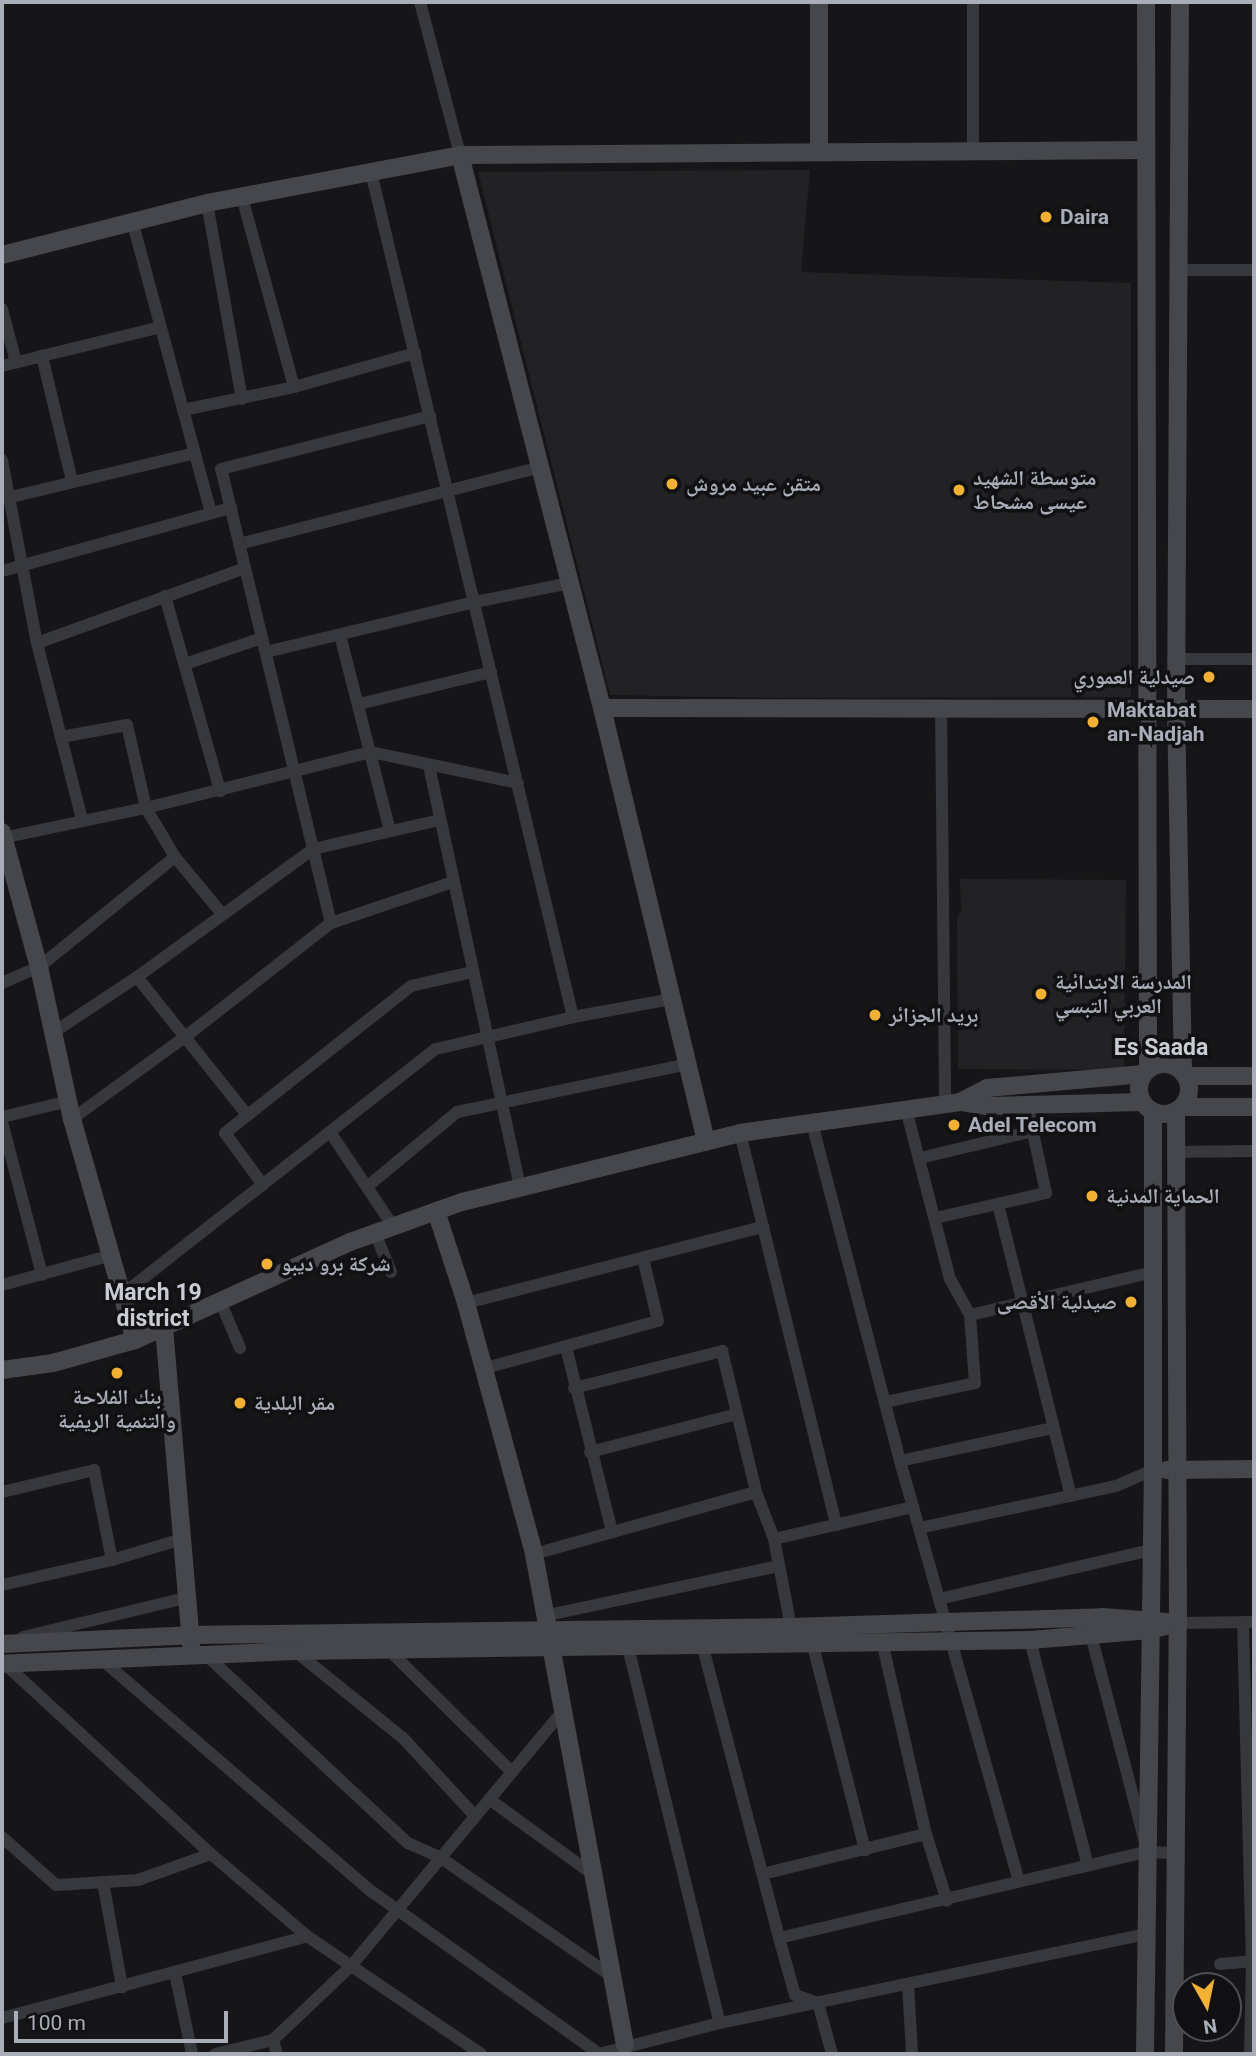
<!DOCTYPE html>
<meta charset="utf-8">
<style>
body{margin:0}
#map{position:relative;width:1256px;height:2056px;overflow:hidden;background:#161618;font-family:Roboto,"Noto Naskh Arabic",sans-serif}
div>[style]{position:absolute}
.built>*{inset:0;background:#222225}
.street>*{height:12px;margin:-6px;padding:0 6px;transform-origin:6px;border-radius:6px;background:#37383d}
.secondary>*{height:18px;margin:-9px;padding:0 9px;transform-origin:9px;border-radius:9px;background:#45474d}
.secondary>.ring{margin:-9px;padding:0;box-sizing:content-box;background:none;border:18px solid #45474d;border-radius:50%}
.dots>*{width:19px;height:19px;translate:-50% -50%;box-sizing:border-box;border:4px solid #111113;border-radius:50%}
span{translate:-50% -50%;white-space:nowrap;text-align:center;line-height:1.15;-webkit-text-stroke:7px #111113;paint-order:stroke}
.poi-label{font-size:21px;color:#a8adb8;font-weight:700}
.left{translate:0 -50%;text-align:left}
.right{translate:-100% -50%;text-align:right}
.neighbourhood-label{font-size:23px;color:#c9ccd4;font-weight:700}
.frame{position:absolute;inset:0;border:4px solid #a8adb8;pointer-events:none}
.north{position:absolute;left:1172px;top:1972px;width:70px;height:70px;box-sizing:border-box;background:#111113;border:2px solid #4d4f55;border-radius:50%;rotate:171deg;font-size:19px;font-weight:700;line-height:28px;text-align:center;color:#a8adb8}
.north::after{content:'';display:block;margin:auto;width:24px;height:32px;background:#f2b134;clip-path:polygon(50% 0,100% 100%,50% 72%,0 100%)}
.scale{position:absolute;left:14px;top:2011px;width:214px;height:32px;box-sizing:border-box;border:4px solid #a8adb8;border-top:0;padding-left:9px;font-size:21px;line-height:24px;white-space:nowrap;color:#a8adb8;-webkit-text-stroke:5px #111113;paint-order:stroke}
</style>
<div id="map">
<div class="built">
<i style="clip-path:polygon(810px 170px,801px 272px,1131px 283px,1131px 697px,772px 698px,610px 695px,478px 172px)"></i>
<i style="clip-path:polygon(960px 879px,1126px 880px,1124px 1070px,958px 1069px,957px 919px,961px 910px)"></i>
</div>
<div class="street">
<i style="left:420px;top:2px;width:158px;rotate:75.3deg"></i>
<i style="left:973px;top:2px;width:149px;rotate:90deg"></i>
<i style="left:371px;top:172px;width:869px;rotate:76.56deg"></i>
<i style="left:242px;top:197px;width:197px;rotate:74.7deg"></i>
<i style="left:207px;top:203px;width:199px;rotate:79.9deg"></i>
<i style="left:133px;top:224px;width:299px;rotate:74.9deg"></i>
<i style="left:1178px;top:270px;width:76px"></i>
<i style="left:2px;top:309px;width:55px;rotate:75.2deg"></i>
<i style="left:2px;top:366px;width:41px;rotate:-14deg"></i>
<i style="left:183px;top:410px;width:113px;rotate:-11.7deg"></i>
<i style="left:294px;top:387px;width:126px;rotate:-15.7deg"></i>
<i style="left:2px;top:460px;width:186px;rotate:79.2deg"></i>
<i style="left:37px;top:643px;width:182px;rotate:75.7deg"></i>
<i style="left:72px;top:481px;width:129px;rotate:-103.5deg"></i>
<i style="left:42px;top:356px;width:122px;rotate:-13.7deg"></i>
<i style="left:11px;top:497px;width:189px;rotate:-13.4deg"></i>
<i style="left:239px;top:544px;width:311px;rotate:-14.3deg"></i>
<i style="left:2px;top:571px;width:238px;rotate:-15.4deg"></i>
<i style="left:165px;top:596px;width:203px;rotate:74.2deg"></i>
<i style="left:340px;top:635px;width:202px;rotate:75.7deg"></i>
<i style="left:37px;top:643px;width:221px;rotate:-19.8deg"></i>
<i style="left:266px;top:652px;width:215px;rotate:-13.5deg"></i>
<i style="left:475px;top:602px;width:97px;rotate:-11.3deg"></i>
<i style="left:1176px;top:659px;width:78px"></i>
<i style="left:185px;top:664px;width:81px;rotate:-18.7deg"></i>
<i style="left:359px;top:704px;width:136px;rotate:-13.6deg"></i>
<i style="left:941px;top:708px;width:395px;rotate:89.4deg"></i>
<i style="left:61px;top:737px;width:67px;rotate:-10.3deg"></i>
<i style="left:127px;top:725px;width:85px;rotate:77.1deg"></i>
<i style="left:146px;top:808px;width:57px;rotate:59.4deg"></i>
<i style="left:175px;top:857px;width:75px;rotate:50.4deg"></i>
<i style="left:429px;top:766px;width:431px;rotate:77.8deg"></i>
<i style="left:2px;top:838px;width:147px;rotate:-11.8deg"></i>
<i style="left:146px;top:808px;width:232px;rotate:-14deg"></i>
<i style="left:371px;top:752px;width:150px;rotate:11.9deg"></i>
<i style="left:331px;top:923px;width:467px;rotate:-103.6deg"></i>
<i style="left:221px;top:469px;width:216px;rotate:-14.2deg"></i>
<i style="left:137px;top:977px;width:176px;rotate:51.4deg"></i>
<i style="left:2px;top:983px;width:40px;rotate:-23.4deg"></i>
<i style="left:39px;top:967px;width:175px;rotate:-39deg"></i>
<i style="left:54px;top:1032px;width:100px;rotate:-33.5deg"></i>
<i style="left:137px;top:977px;width:218px;rotate:-36deg"></i>
<i style="left:313px;top:849px;width:130px;rotate:-12.9deg"></i>
<i style="left:906px;top:1109px;width:176px;rotate:75.5deg"></i>
<i style="left:950px;top:1279px;width:41px;rotate:60.9deg"></i>
<i style="left:2px;top:1117px;width:69px;rotate:-13.4deg"></i>
<i style="left:72px;top:1119px;width:140px;rotate:-36deg"></i>
<i style="left:185px;top:1037px;width:185px;rotate:-38deg"></i>
<i style="left:331px;top:923px;width:129px;rotate:-18.6deg"></i>
<i style="left:2px;top:1122px;width:158px;rotate:75.3deg"></i>
<i style="left:812px;top:1123px;width:349px;rotate:75.4deg"></i>
<i style="left:900px;top:1461px;width:437px;rotate:74.2deg"></i>
<i style="left:330px;top:1132px;width:113px;rotate:56.2deg"></i>
<i style="left:740px;top:1133px;width:404px;rotate:76.2deg"></i>
<i style="left:1176px;top:1152px;width:78px;rotate:-0.7deg"></i>
<i style="left:920px;top:1158px;width:116px;rotate:-13.4deg"></i>
<i style="left:263px;top:1185px;width:64px;rotate:-126.2deg"></i>
<i style="left:225px;top:1133px;width:237px;rotate:-38.3deg"></i>
<i style="left:411px;top:986px;width:63px;rotate:-12.9deg"></i>
<i style="left:368px;top:1186px;width:116px;rotate:-39.7deg"></i>
<i style="left:457px;top:1112px;width:236px;rotate:-11.7deg"></i>
<i style="left:998px;top:1204px;width:301px;rotate:76deg"></i>
<i style="left:935px;top:1218px;width:114px;rotate:-12.7deg"></i>
<i style="left:1046px;top:1193px;width:91px;rotate:-102.1deg"></i>
<i style="left:375px;top:1233px;width:42px;rotate:67.7deg"></i>
<i style="left:2px;top:1285px;width:114px;rotate:-15.3deg"></i>
<i style="left:123px;top:1294px;width:397px;rotate:-38.1deg"></i>
<i style="left:436px;top:1049px;width:141px;rotate:-13.1deg"></i>
<i style="left:573px;top:1017px;width:101px;rotate:-10.3deg"></i>
<i style="left:220px;top:1301px;width:51px;rotate:66.9deg"></i>
<i style="left:466px;top:1303px;width:307px;rotate:-14.4deg"></i>
<i style="left:566px;top:1347px;width:191px;rotate:76deg"></i>
<i style="left:482px;top:1369px;width:182px;rotate:-15.3deg"></i>
<i style="left:658px;top:1321px;width:65px;rotate:-103.4deg"></i>
<i style="left:574px;top:1388px;width:153px;rotate:-14deg"></i>
<i style="left:722px;top:1351px;width:145px;rotate:76.4deg"></i>
<i style="left:756px;top:1492px;width:50px;rotate:69deg"></i>
<i style="left:885px;top:1402px;width:92px;rotate:-11.9deg"></i>
<i style="left:975px;top:1383px;width:68px;rotate:-94.2deg"></i>
<i style="left:970px;top:1315px;width:188px;rotate:-13.2deg"></i>
<i style="left:590px;top:1452px;width:152px;rotate:-14.5deg"></i>
<i style="left:900px;top:1461px;width:157px;rotate:-12.2deg"></i>
<i style="left:2px;top:1492px;width:95px;rotate:-13.4deg"></i>
<i style="left:94px;top:1470px;width:92px;rotate:78.7deg"></i>
<i style="left:919px;top:1528px;width:201px;rotate:-12deg"></i>
<i style="left:1116px;top:1486px;width:40px;rotate:-23.4deg"></i>
<i style="left:534px;top:1554px;width:230px;rotate:-15.6deg"></i>
<i style="left:2px;top:1585px;width:113px;rotate:-12.8deg"></i>
<i style="left:112px;top:1560px;width:73px;rotate:-16.7deg"></i>
<i style="left:939px;top:1599px;width:218px;rotate:-13deg"></i>
<i style="left:548px;top:1615px;width:236px;rotate:-12deg"></i>
<i style="left:1243px;top:1622px;width:339px;rotate:88.5deg"></i>
<i style="left:1252px;top:1961px;width:93px;rotate:91.2deg"></i>
<i style="left:1178px;top:1623px;width:76px;rotate:-0.8deg"></i>
<i style="left:791px;top:1627px;width:90px;rotate:-100.9deg"></i>
<i style="left:774px;top:1539px;width:143px;rotate:-13deg"></i>
<i style="left:1091px;top:1635px;width:210px;rotate:75.4deg"></i>
<i style="left:23px;top:1637px;width:168px;rotate:-13.5deg"></i>
<i style="left:1030px;top:1640px;width:233px;rotate:75.6deg"></i>
<i style="left:882px;top:1641px;width:198px;rotate:77.2deg"></i>
<i style="left:926px;top:1834px;width:70px;rotate:72.6deg"></i>
<i style="left:812px;top:1642px;width:215px;rotate:75.7deg"></i>
<i style="left:702px;top:1644px;width:304px;rotate:75.3deg"></i>
<i style="left:779px;top:1938px;width:378px;rotate:-13.2deg"></i>
<i style="left:1147px;top:1852px;width:29px;rotate:2deg"></i>
<i style="left:628px;top:1647px;width:387px;rotate:76.3deg"></i>
<i style="left:389px;top:1650px;width:173px;rotate:44.8deg"></i>
<i style="left:295px;top:1651px;width:139px;rotate:38.9deg"></i>
<i style="left:403px;top:1738px;width:106px;rotate:47.3deg"></i>
<i style="left:205px;top:1654px;width:277px;rotate:43deg"></i>
<i style="left:408px;top:1843px;width:36px;rotate:24deg"></i>
<i style="left:441px;top:1858px;width:209px;rotate:34.7deg"></i>
<i style="left:101px;top:1659px;width:356px;rotate:40.7deg"></i>
<i style="left:371px;top:1891px;width:279px;rotate:35.5deg"></i>
<i style="left:598px;top:2053px;width:6px;rotate:171deg"></i>
<i style="left:2px;top:1667px;width:4px;rotate:-45deg"></i>
<i style="left:5px;top:1664px;width:280px;rotate:42.7deg"></i>
<i style="left:211px;top:1854px;width:126px;rotate:40.5deg"></i>
<i style="left:307px;top:1936px;width:210px;rotate:34.1deg"></i>
<i style="left:489px;top:1799px;width:131px;rotate:36deg"></i>
<i style="left:2px;top:1837px;width:72px;rotate:41.6deg"></i>
<i style="left:56px;top:1885px;width:82px;rotate:-3.5deg"></i>
<i style="left:138px;top:1880px;width:77px;rotate:-19.6deg"></i>
<i style="left:763px;top:1874px;width:168px;rotate:-13.8deg"></i>
<i style="left:103px;top:1882px;width:107px;rotate:79.7deg"></i>
<i style="left:779px;top:1938px;width:59px;rotate:74.3deg"></i>
<i style="left:795px;top:1995px;width:24px;rotate:19deg"></i>
<i style="left:818px;top:2003px;width:53px;rotate:74.6deg"></i>
<i style="left:1220px;top:1964px;width:34px;rotate:-5deg"></i>
<i style="left:175px;top:1973px;width:83px;rotate:78.1deg"></i>
<i style="left:908px;top:1984px;width:70px;rotate:86.7deg"></i>
<i style="left:2px;top:2018px;width:316px;rotate:-15deg"></i>
<i style="left:273px;top:2040px;width:108px;rotate:-43.5deg"></i>
<i style="left:351px;top:1966px;width:335px;rotate:-50.3deg"></i>
<i style="left:215px;top:2054px;width:60px;rotate:-13.6deg"></i>
<i style="left:273px;top:2040px;width:15px;rotate:74deg"></i>
<i style="left:599px;top:2054px;width:125px;rotate:-14.4deg"></i>
<i style="left:720px;top:2023px;width:435px;rotate:-11.8deg"></i>
</div>
<div class="secondary">
<i style="left:1146px;top:2px;width:1067px;rotate:89.89deg"></i>
<i style="left:1180px;top:2px;width:706px;rotate:90.32deg"></i>
<i style="left:1176px;top:708px;width:365px;rotate:88.9deg"></i>
<i style="left:819px;top:152px;width:150px;rotate:-90deg"></i>
<i style="left:460px;top:155px;width:571px;rotate:75.6deg"></i>
<i style="left:602px;top:708px;width:446px;rotate:76.5deg"></i>
<i style="left:2px;top:255px;width:211px;rotate:-14.2deg"></i>
<i style="left:207px;top:203px;width:258px;rotate:-10.7deg"></i>
<i style="left:460px;top:155px;width:686px;rotate:-0.42deg"></i>
<i style="left:602px;top:708px;width:652px;rotate:0.09deg"></i>
<i style="left:2px;top:832px;width:140px;rotate:74.7deg"></i>
<i style="left:39px;top:967px;width:156px;rotate:77.8deg"></i>
<i style="left:72px;top:1119px;width:230px;rotate:74.1deg"></i>
<i class="ring" style="left:1139px;top:1064px;width:32px;height:32px"></i>
<i style="left:1185px;top:1076px;width:69px"></i>
<i style="left:1141px;top:1102px;width:155px;rotate:178.5deg"></i>
<i style="left:986px;top:1106px;width:26px;rotate:-171deg"></i>
<i style="left:960px;top:1102px;width:30px;rotate:-27deg"></i>
<i style="left:987px;top:1088px;width:157px;rotate:-5.1deg"></i>
<i style="left:1182px;top:1107px;width:72px"></i>
<i style="left:436px;top:1211px;width:97px;rotate:71.9deg"></i>
<i style="left:466px;top:1303px;width:260px;rotate:74.8deg"></i>
<i style="left:534px;top:1554px;width:499px;rotate:79.5deg"></i>
<i style="left:164px;top:1328px;width:318px;rotate:85.1deg"></i>
<i style="left:2px;top:1370px;width:51px;rotate:-7.8deg"></i>
<i style="left:53px;top:1363px;width:85px;rotate:-15.7deg"></i>
<i style="left:135px;top:1340px;width:236px;rotate:-24.5deg"></i>
<i style="left:350px;top:1242px;width:119px;rotate:-19.7deg"></i>
<i style="left:462px;top:1202px;width:286px;rotate:-13.9deg"></i>
<i style="left:740px;top:1133px;width:222px;rotate:-8deg"></i>
<i style="left:1167px;top:1470px;width:87px;rotate:-0.7deg"></i>
<i style="left:2px;top:1644px;width:188px;rotate:-2.7deg"></i>
<i style="left:190px;top:1635px;width:601px;rotate:-0.76deg"></i>
<i style="left:791px;top:1627px;width:312px;rotate:-1.8deg"></i>
<i style="left:1103px;top:1617px;width:75px;rotate:4.6deg"></i>
<i style="left:1178px;top:1623px;width:29px;rotate:166deg"></i>
<i style="left:1150px;top:1630px;width:120px;rotate:175.2deg"></i>
<i style="left:1030px;top:1640px;width:735px;rotate:179.14deg"></i>
<i style="left:295px;top:1651px;width:293px;rotate:177.5deg"></i>
<i style="left:1145px;top:2054px;width:584px;rotate:-89.22deg"></i>
<i style="left:1153px;top:1470px;width:358px;rotate:-90deg"></i>
<i style="left:1174px;top:2054px;width:431px;rotate:-89.5deg"></i>
<i style="left:1178px;top:1623px;width:511px;rotate:-90.22deg"></i>
</div>
<div class="dots">
<i style="left:1046px;top:217px;background:#f2b134"></i>
<i style="left:672px;top:484px;background:#f2b134"></i>
<i style="left:959px;top:490px;background:#f2b134"></i>
<i style="left:1209px;top:677px;background:#f2b134"></i>
<i style="left:1093px;top:722px;background:#f2b134"></i>
<i style="left:1041px;top:994px;background:#f2b134"></i>
<i style="left:875px;top:1015px;background:#f2b134"></i>
<i style="left:954px;top:1125px;background:#f2b134"></i>
<i style="left:1092px;top:1196px;background:#f2b134"></i>
<i style="left:267px;top:1264px;background:#f2b134"></i>
<i style="left:1131px;top:1302px;background:#f2b134"></i>
<i style="left:117px;top:1373px;background:#f2b134"></i>
<i style="left:240px;top:1403px;background:#f2b134"></i>
</div>
<div class="poi-label">
<span class="left" style="left:1060px;top:217px">Daira</span>
<span class="left" style="left:973px;top:490px">متوسطة الشهيد<br>عيسى مشحاط</span>
<span class="left" style="left:686px;top:484px">متقن عبيد مروش</span>
<span class="right" style="left:1195px;top:677px">صيدلية العموري</span>
<span class="left" style="left:1107px;top:722px">Maktabat<br>an-Nadjah</span>
<span class="left" style="left:1055px;top:994px">المدرسة الابتدائية<br>العربي التبسي</span>
<span class="left" style="left:889px;top:1015px">بريد الجزائر</span>
<span class="left" style="left:968px;top:1125px">Adel Telecom</span>
<span class="left" style="left:1106px;top:1196px">الحماية المدنية</span>
<span class="left" style="left:281px;top:1264px">شركة برو ديبو</span>
<span class="right" style="left:1117px;top:1302px">صيدلية الأقصى</span>
<span style="left:117px;top:1409px">بنك الفلاحة<br>والتنمية الريفية</span>
<span class="left" style="left:254px;top:1403px">مقر البلدية</span>
</div>
<div class="neighbourhood-label">
<span style="left:1161px;top:1048px">Es Saada</span>
<span style="left:153px;top:1306px">March 19<br>district</span>
</div>
<div class="frame"></div>
<div class="north">N</div>
<div class="scale">100 m</div>
</div>
